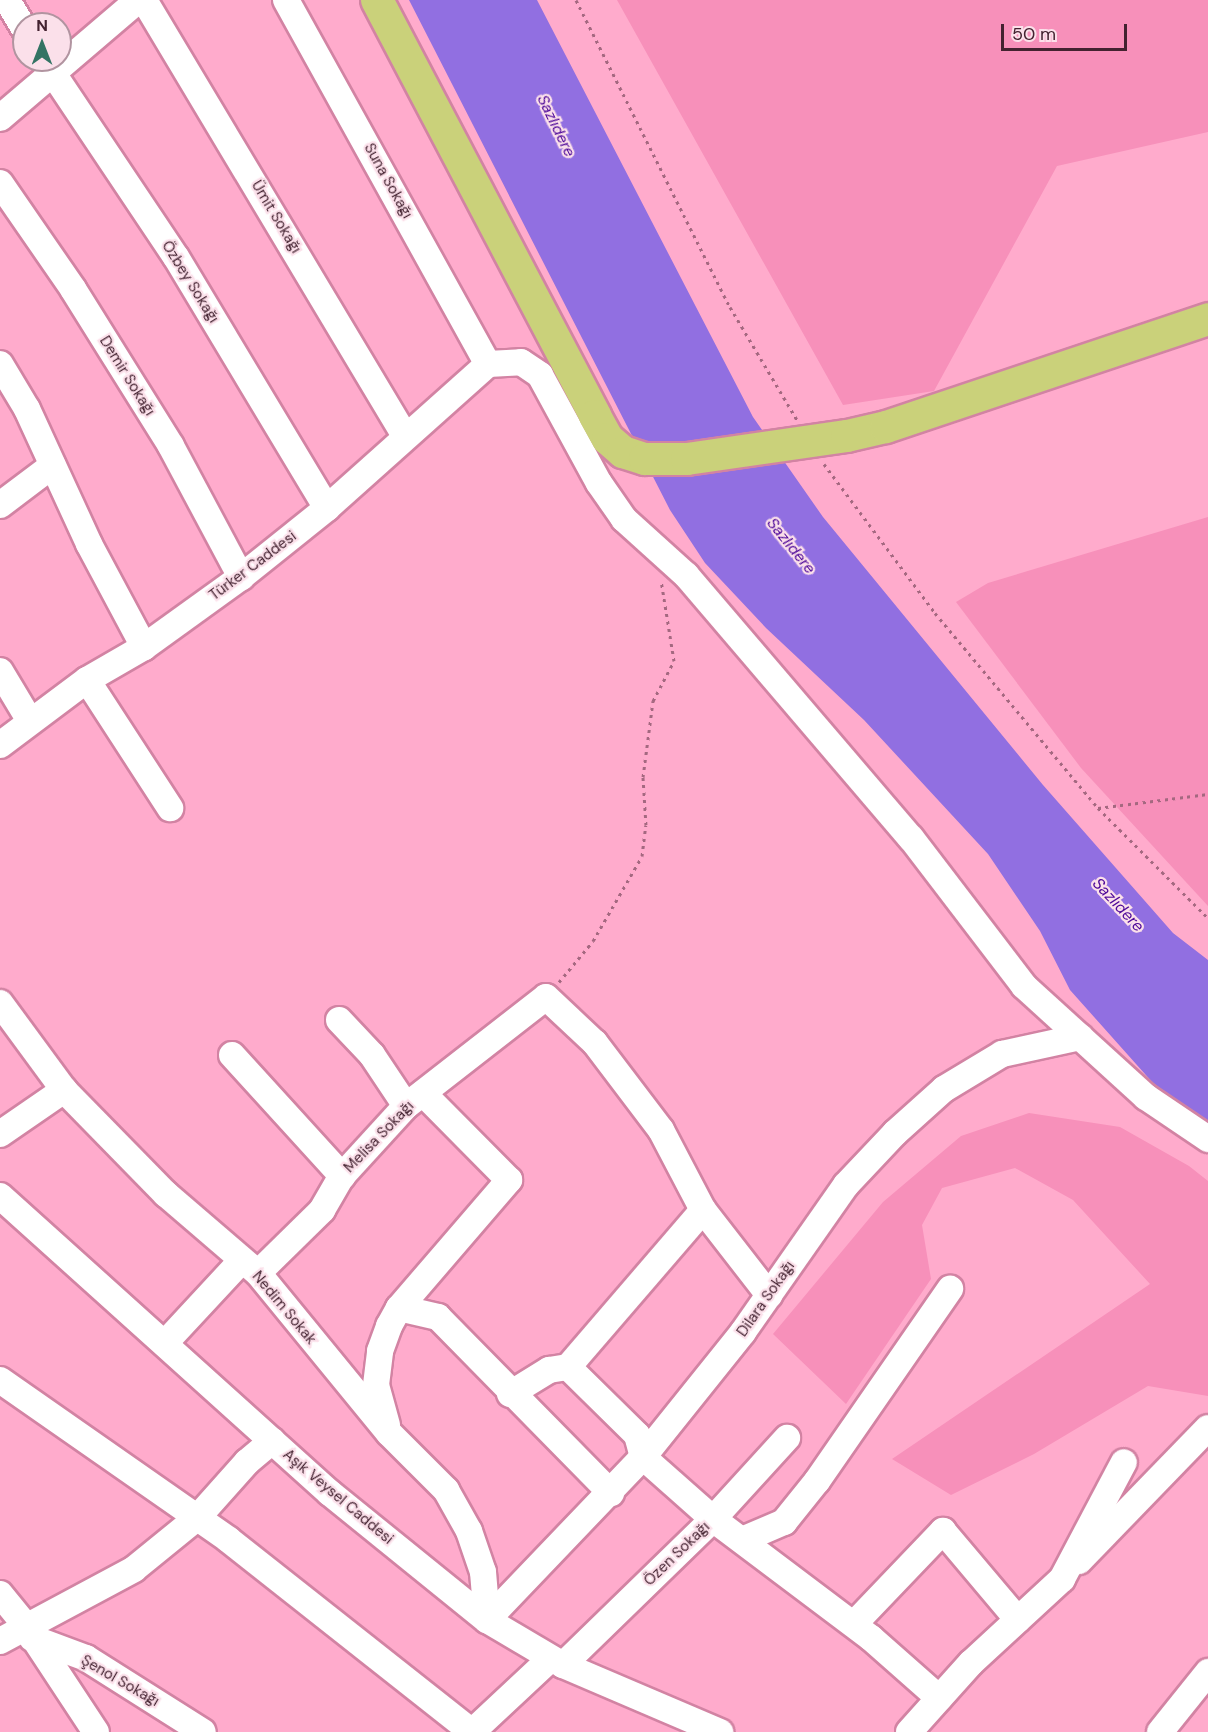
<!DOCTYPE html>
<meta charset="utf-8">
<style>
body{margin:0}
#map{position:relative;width:1208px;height:1732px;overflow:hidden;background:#ffabcc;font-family:"DM Sans",sans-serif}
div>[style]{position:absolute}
.green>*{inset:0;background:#f790ba}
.water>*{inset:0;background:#916fe1}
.path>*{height:3px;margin-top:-1.5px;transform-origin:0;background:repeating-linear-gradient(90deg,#a46880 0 3px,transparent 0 7.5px)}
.roads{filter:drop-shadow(2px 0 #d283a3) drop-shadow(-2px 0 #d283a3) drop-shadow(0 2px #d283a3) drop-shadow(0 -2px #d283a3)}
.minor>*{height:26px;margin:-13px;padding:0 13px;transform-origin:13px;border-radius:13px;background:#fff}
.major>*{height:32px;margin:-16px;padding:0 16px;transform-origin:16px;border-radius:16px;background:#cad17a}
span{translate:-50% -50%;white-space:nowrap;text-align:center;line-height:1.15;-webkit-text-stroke:4.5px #fbe0ea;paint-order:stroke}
.street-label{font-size:15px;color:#432230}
.water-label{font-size:16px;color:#4c0698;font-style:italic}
.north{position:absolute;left:12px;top:12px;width:60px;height:60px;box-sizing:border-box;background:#fbe0ea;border:2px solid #b194a0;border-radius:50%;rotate:0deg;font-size:16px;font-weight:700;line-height:24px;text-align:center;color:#432230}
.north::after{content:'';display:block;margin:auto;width:21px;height:27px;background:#337464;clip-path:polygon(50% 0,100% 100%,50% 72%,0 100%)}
.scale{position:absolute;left:1001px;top:24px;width:126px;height:27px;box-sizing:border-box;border:3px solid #432230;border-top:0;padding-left:8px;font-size:18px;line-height:21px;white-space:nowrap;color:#432230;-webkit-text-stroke:4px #fbe0ea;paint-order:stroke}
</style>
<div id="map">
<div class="green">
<i style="clip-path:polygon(617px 0,1208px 0,1208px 132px,1057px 166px,934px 391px,843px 405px)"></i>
<i style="clip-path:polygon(1208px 517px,1208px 906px,1081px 768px,956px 602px,988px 583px)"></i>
<i style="clip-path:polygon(1029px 1113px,1120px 1127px,1189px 1166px,1208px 1181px,1208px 1396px,1148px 1386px,1034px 1454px,951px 1495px,892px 1459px,1150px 1284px,1073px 1200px,1015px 1168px,942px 1188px,922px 1225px,931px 1279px,846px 1404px,773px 1334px,883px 1202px,961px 1136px)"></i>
</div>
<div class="water">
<i style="clip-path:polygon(409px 0,537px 0,753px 417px,823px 517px,1043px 785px,1173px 933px,1208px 960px,1208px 1131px,1161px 1092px,1070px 990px,1040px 931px,988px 854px,864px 720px,766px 628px,705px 563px,670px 510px)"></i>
</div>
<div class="path">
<i style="left:576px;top:0;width:343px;rotate:63.4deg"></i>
<i style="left:730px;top:307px;width:131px;rotate:59.3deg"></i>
<i style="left:824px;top:464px;width:186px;rotate:53.3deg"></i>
<i style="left:935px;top:613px;width:254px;rotate:50.1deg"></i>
<i style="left:1098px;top:808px;width:156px;rotate:45deg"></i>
<i style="left:1098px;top:808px;width:111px;rotate:-7.3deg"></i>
<i style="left:559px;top:982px;width:53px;rotate:-50.3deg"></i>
<i style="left:593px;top:941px;width:98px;rotate:-60deg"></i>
<i style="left:642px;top:856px;width:31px;rotate:-83deg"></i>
<i style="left:646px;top:825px;width:48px;rotate:-93.6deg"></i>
<i style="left:643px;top:777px;width:77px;rotate:-82.5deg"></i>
<i style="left:653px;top:701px;width:45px;rotate:-62.3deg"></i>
<i style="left:674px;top:661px;width:82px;rotate:-99.1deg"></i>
</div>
<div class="roads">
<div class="minor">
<i style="left:7px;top:0;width:33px;rotate:59deg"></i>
<i style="left:144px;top:0;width:508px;rotate:59.09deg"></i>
<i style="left:286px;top:0;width:416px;rotate:61deg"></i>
<i style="left:44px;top:60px;width:237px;rotate:56.2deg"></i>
<i style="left:176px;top:257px;width:293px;rotate:59deg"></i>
<i style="left:0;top:118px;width:182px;rotate:-40.5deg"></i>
<i style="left:0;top:183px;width:129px;rotate:55.4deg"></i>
<i style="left:73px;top:289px;width:185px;rotate:58deg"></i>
<i style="left:171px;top:446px;width:149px;rotate:61.9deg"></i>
<i style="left:0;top:364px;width:52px;rotate:59deg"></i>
<i style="left:27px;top:409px;width:149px;rotate:65.3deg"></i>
<i style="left:89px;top:544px;width:117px;rotate:61.9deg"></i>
<i style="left:488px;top:364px;width:33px;rotate:-3deg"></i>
<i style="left:521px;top:362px;width:23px;rotate:34deg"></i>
<i style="left:540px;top:375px;width:123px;rotate:61.4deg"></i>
<i style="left:599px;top:483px;width:44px;rotate:55.2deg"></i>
<i style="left:624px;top:519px;width:84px;rotate:42.1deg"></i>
<i style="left:686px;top:575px;width:346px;rotate:49.5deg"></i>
<i style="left:911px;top:838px;width:186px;rotate:52.6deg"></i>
<i style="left:1024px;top:986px;width:165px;rotate:42.3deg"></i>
<i style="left:1146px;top:1097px;width:75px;rotate:34.1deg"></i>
<i style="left:0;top:505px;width:66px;rotate:-37deg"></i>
<i style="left:0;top:671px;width:58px;rotate:59deg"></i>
<i style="left:87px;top:680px;width:153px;rotate:57deg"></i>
<i style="left:0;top:745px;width:109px;rotate:-36.8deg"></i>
<i style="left:87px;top:680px;width:66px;rotate:-30.1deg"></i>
<i style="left:144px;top:647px;width:120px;rotate:-35.8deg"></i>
<i style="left:241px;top:577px;width:110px;rotate:-38.7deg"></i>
<i style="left:327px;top:508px;width:216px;rotate:-41.8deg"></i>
<i style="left:0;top:1003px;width:108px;rotate:53.7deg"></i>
<i style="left:64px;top:1090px;width:146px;rotate:45.6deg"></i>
<i style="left:166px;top:1194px;width:121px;rotate:40.7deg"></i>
<i style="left:258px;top:1273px;width:207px;rotate:50.7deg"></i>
<i style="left:389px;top:1433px;width:81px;rotate:45deg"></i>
<i style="left:446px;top:1490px;width:47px;rotate:60.7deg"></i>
<i style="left:469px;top:1531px;width:43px;rotate:71.1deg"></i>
<i style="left:483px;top:1572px;width:48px;rotate:85.2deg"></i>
<i style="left:339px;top:1020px;width:48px;rotate:46.7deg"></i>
<i style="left:372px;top:1055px;width:61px;rotate:56.3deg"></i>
<i style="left:232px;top:1055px;width:164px;rotate:47.7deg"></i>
<i style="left:0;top:1134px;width:78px;rotate:-34.5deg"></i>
<i style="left:0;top:1196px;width:444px;rotate:42deg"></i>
<i style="left:330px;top:1493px;width:202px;rotate:39deg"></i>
<i style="left:487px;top:1620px;width:88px;rotate:30.6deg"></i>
<i style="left:563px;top:1665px;width:171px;rotate:23.1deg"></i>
<i style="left:258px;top:1273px;width:90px;rotate:-44.5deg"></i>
<i style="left:322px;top:1210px;width:39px;rotate:-60deg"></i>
<i style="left:342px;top:1176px;width:95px;rotate:-47.6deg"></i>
<i style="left:406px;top:1106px;width:177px;rotate:-37.9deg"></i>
<i style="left:546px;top:997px;width:67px;rotate:43.2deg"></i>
<i style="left:595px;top:1043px;width:109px;rotate:52.8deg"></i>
<i style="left:661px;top:1130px;width:90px;rotate:62.3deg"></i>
<i style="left:703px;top:1210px;width:108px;rotate:52.2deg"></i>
<i style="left:399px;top:1308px;width:40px;rotate:13deg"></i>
<i style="left:438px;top:1317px;width:247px;rotate:45.5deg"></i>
<i style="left:165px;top:1343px;width:113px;rotate:-47.1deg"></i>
<i style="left:568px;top:1367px;width:97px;rotate:44.6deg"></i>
<i style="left:637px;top:1435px;width:23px;rotate:75deg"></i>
<i style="left:643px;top:1457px;width:94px;rotate:41.5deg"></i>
<i style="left:713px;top:1519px;width:198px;rotate:37deg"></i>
<i style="left:871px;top:1638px;width:91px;rotate:41.4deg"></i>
<i style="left:0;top:1380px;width:279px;rotate:34.9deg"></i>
<i style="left:229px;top:1540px;width:310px;rotate:38.3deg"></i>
<i style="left:510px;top:1394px;width:46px;rotate:-31.6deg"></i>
<i style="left:549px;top:1370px;width:19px;rotate:-9deg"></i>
<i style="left:568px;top:1367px;width:207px;rotate:-49.3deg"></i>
<i style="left:387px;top:1425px;width:41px;rotate:-105.4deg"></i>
<i style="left:376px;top:1385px;width:34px;rotate:-83deg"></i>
<i style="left:380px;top:1351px;width:27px;rotate:-70deg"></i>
<i style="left:389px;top:1326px;width:21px;rotate:-61deg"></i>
<i style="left:399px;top:1308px;width:169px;rotate:-49.3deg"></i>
<i style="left:509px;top:1180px;width:122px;rotate:-134.7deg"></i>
<i style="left:742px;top:1540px;width:46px;rotate:-23.2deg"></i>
<i style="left:784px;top:1522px;width:53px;rotate:-51.2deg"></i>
<i style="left:817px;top:1481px;width:234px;rotate:-55.3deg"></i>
<i style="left:1079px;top:1561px;width:185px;rotate:-45.9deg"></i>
<i style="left:0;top:1594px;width:41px;rotate:50.9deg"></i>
<i style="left:26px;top:1626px;width:127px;rotate:56.6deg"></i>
<i style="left:487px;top:1620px;width:226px;rotate:-46.3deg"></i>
<i style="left:643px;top:1457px;width:160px;rotate:-51.3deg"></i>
<i style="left:743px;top:1332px;width:179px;rotate:-55deg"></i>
<i style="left:846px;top:1185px;width:71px;rotate:-46.7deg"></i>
<i style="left:895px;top:1133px;width:66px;rotate:-41.9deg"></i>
<i style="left:944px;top:1089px;width:68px;rotate:-31.1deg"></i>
<i style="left:1002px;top:1054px;width:80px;rotate:-12.3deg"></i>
<i style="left:854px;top:1624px;width:129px;rotate:-46.3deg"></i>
<i style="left:943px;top:1531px;width:116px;rotate:49.9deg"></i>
<i style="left:32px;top:1638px;width:58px;rotate:20.3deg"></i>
<i style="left:86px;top:1658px;width:138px;rotate:32.3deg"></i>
<i style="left:0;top:1641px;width:152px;rotate:-28.2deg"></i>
<i style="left:134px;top:1569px;width:82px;rotate:-39.1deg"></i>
<i style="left:198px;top:1517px;width:74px;rotate:-48.3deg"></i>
<i style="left:247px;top:1462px;width:33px;rotate:-40deg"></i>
<i style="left:563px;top:1665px;width:209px;rotate:-44.2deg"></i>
<i style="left:713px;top:1519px;width:110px;rotate:-47.6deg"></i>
<i style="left:472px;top:1732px;width:107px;rotate:-43.1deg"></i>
<i style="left:909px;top:1732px;width:93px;rotate:-48.1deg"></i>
<i style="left:971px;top:1663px;width:124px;rotate:-42.7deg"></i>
<i style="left:1062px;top:1579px;width:132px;rotate:-62.1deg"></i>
<i style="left:1160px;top:1732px;width:77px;rotate:-51.3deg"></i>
</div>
<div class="major">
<i style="left:377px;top:0;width:470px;rotate:62.3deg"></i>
<i style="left:595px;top:416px;width:26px;rotate:61deg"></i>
<i style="left:608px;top:439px;width:20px;rotate:41deg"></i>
<i style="left:623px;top:452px;width:23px;rotate:18deg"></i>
<i style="left:645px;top:459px;width:42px"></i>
<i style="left:687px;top:459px;width:162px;rotate:-8.2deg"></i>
<i style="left:847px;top:436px;width:40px;rotate:-13deg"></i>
<i style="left:886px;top:427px;width:340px;rotate:-18.5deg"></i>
</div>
</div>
<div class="street-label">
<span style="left:388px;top:181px;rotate:61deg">Suna Sokağı</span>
<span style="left:276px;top:217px;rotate:59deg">Ümit Sokağı</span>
<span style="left:190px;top:282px;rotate:58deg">Özbey Sokağı</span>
<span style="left:127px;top:376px;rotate:58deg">Demir Sokağı</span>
<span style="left:253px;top:566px;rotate:-37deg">Türker Caddesi</span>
<span style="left:379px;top:1137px;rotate:-46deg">Melisa Sokağı</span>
<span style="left:766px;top:1299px;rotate:-55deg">Dilara Sokağı</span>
<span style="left:284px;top:1308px;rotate:50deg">Nedim Sokak</span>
<span style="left:338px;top:1497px;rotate:40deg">Aşık Veysel Caddesi</span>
<span style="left:677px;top:1554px;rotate:-44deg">Özen Sokağı</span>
<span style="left:120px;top:1681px;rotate:30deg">Şenol Sokağı</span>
</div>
<div class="water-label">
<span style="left:556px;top:126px;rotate:64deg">Sazlıdere</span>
<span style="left:791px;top:546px;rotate:51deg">Sazlıdere</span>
<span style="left:1118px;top:905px;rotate:47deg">Sazlıdere</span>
</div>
<div class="north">N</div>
<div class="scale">50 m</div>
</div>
